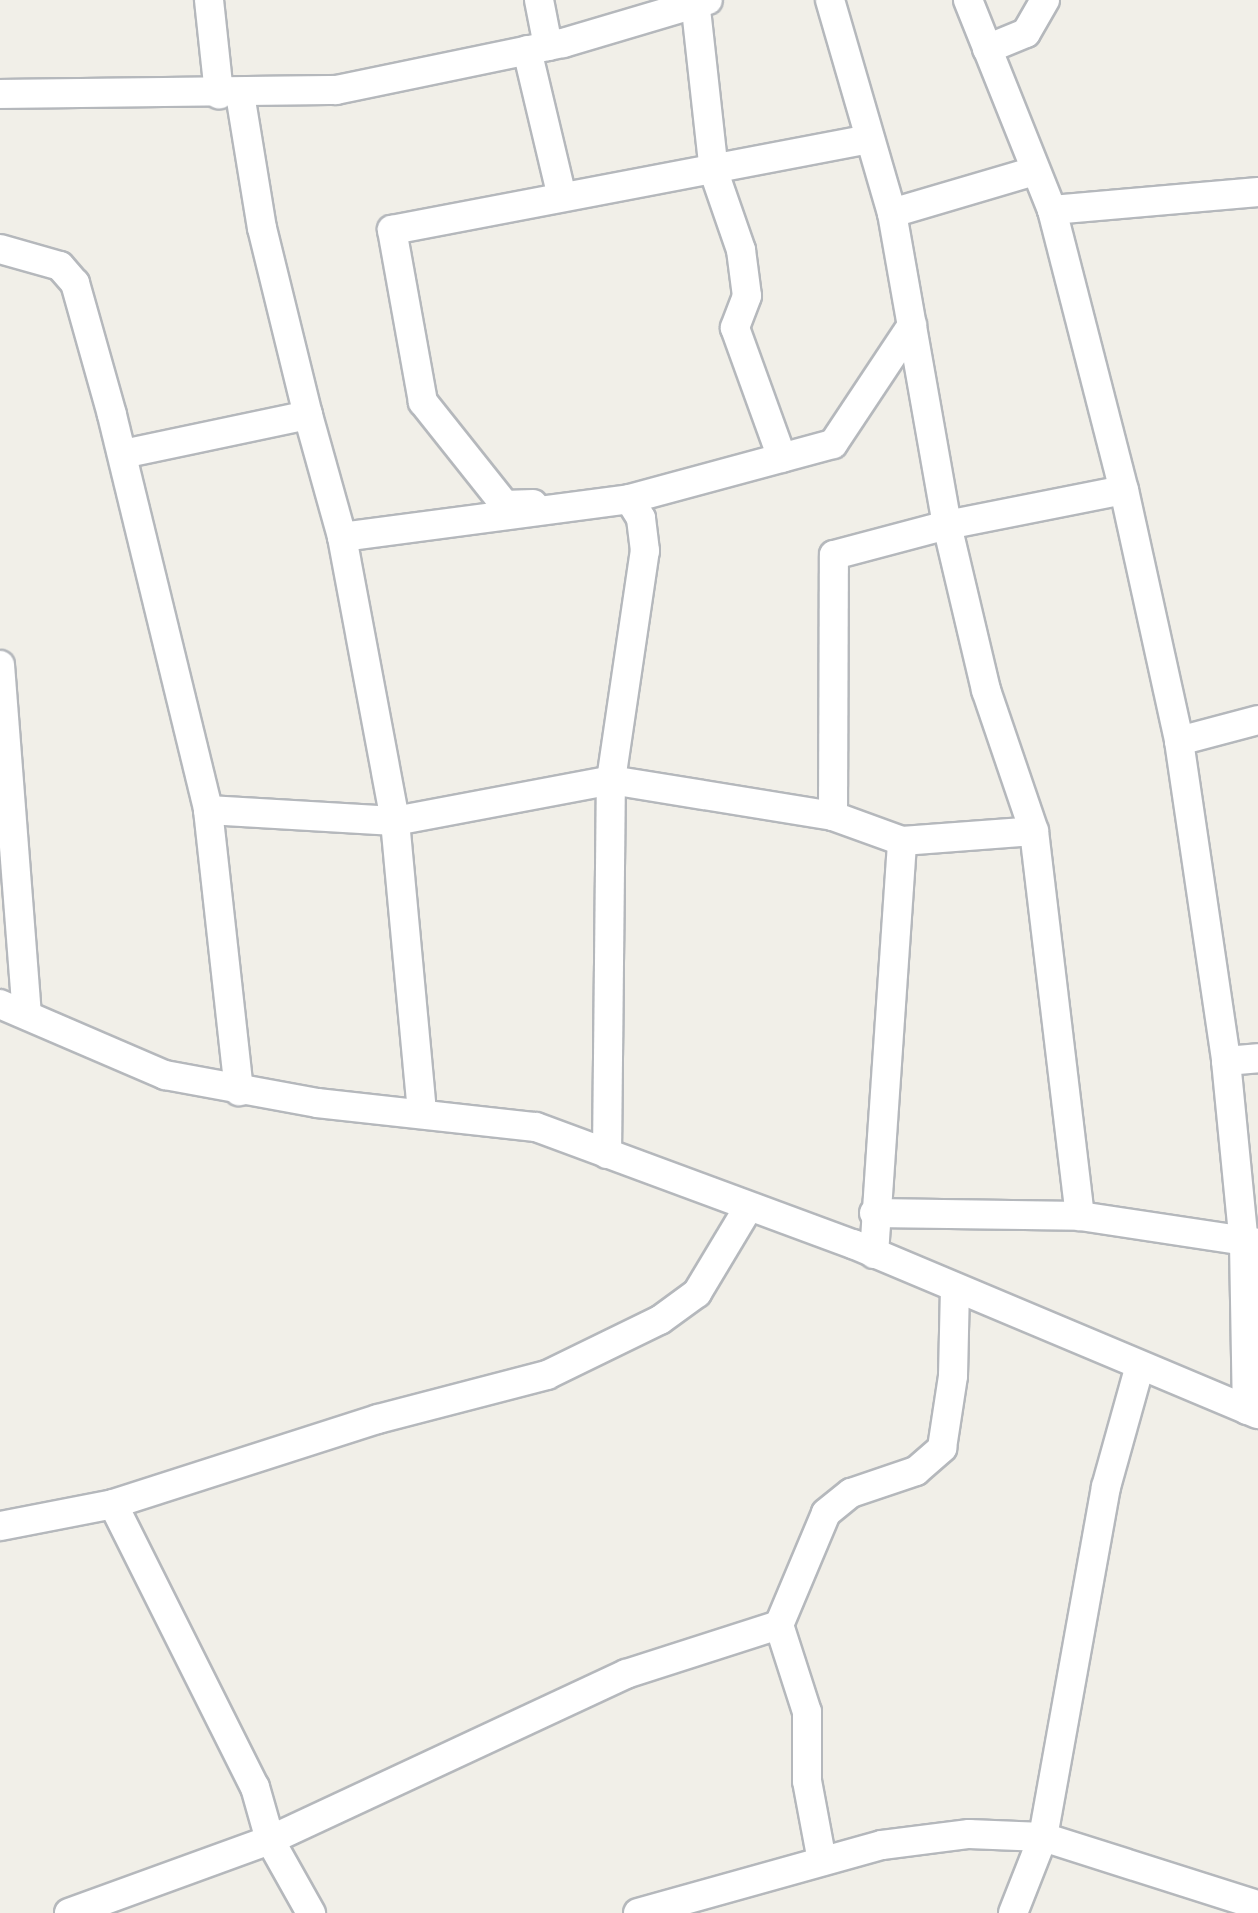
<!DOCTYPE html>
<style>
body{margin:0}
#map{position:relative;width:1258px;height:1913px;overflow:hidden;background:#f1efe8;font-family:Rubik,sans-serif}
div>[style]{position:absolute}
.roads{filter:drop-shadow(2px 0 #b5b8bc) drop-shadow(-2px 0 #b5b8bc) drop-shadow(0 2px #b5b8bc) drop-shadow(0 -2px #b5b8bc)}
.minor>*{height:28px;margin:-14px;padding:0 14px;transform-origin:14px;border-radius:14px;background:#fff}
span{translate:-50% -50%;white-space:nowrap;text-align:center;line-height:1.15;-webkit-text-stroke:10px #fff;paint-order:stroke}
</style>
<div id="map">
<div class="roads">
<div class="minor">
<i style="left:209px;top:0;width:95px;rotate:83.9deg"></i>
<i style="left:539px;top:0;width:47px;rotate:78.9deg"></i>
<i style="left:695px;top:0;width:173px;rotate:83.7deg"></i>
<i style="left:714px;top:172px;width:83px;rotate:70.9deg"></i>
<i style="left:741px;top:250px;width:46px;rotate:82.6deg"></i>
<i style="left:747px;top:296px;width:34px;rotate:111deg"></i>
<i style="left:735px;top:328px;width:138px;rotate:70.1deg"></i>
<i style="left:830px;top:0;width:222px;rotate:73.8deg"></i>
<i style="left:892px;top:213px;width:317px;rotate:80deg"></i>
<i style="left:947px;top:525px;width:170px;rotate:76.7deg"></i>
<i style="left:986px;top:690px;width:149px;rotate:71.2deg"></i>
<i style="left:1034px;top:831px;width:388px;rotate:83.2deg"></i>
<i style="left:968px;top:0;width:226px;rotate:68.2deg"></i>
<i style="left:1052px;top:210px;width:289px;rotate:75.6deg"></i>
<i style="left:1124px;top:490px;width:257px;rotate:77.6deg"></i>
<i style="left:1179px;top:741px;width:323px;rotate:81.6deg"></i>
<i style="left:1226px;top:1061px;width:183px;rotate:84.4deg"></i>
<i style="left:1244px;top:1243px;width:167px;rotate:89deg"></i>
<i style="left:987px;top:49px;width:42px;rotate:-22.3deg"></i>
<i style="left:1026px;top:33px;width:38px;rotate:-60deg"></i>
<i style="left:527px;top:50px;width:151px;rotate:76.6deg"></i>
<i style="left:0;top:94px;width:336px;rotate:-0.7deg"></i>
<i style="left:336px;top:90px;width:232px;rotate:-11.7deg"></i>
<i style="left:563px;top:43px;width:151px;rotate:-16.5deg"></i>
<i style="left:240px;top:94px;width:136px;rotate:80.7deg"></i>
<i style="left:262px;top:228px;width:193px;rotate:76.2deg"></i>
<i style="left:1052px;top:210px;width:207px;rotate:-5deg"></i>
<i style="left:892px;top:213px;width:149px;rotate:-16.4deg"></i>
<i style="left:0;top:249px;width:62px;rotate:15.8deg"></i>
<i style="left:60px;top:266px;width:23px;rotate:49deg"></i>
<i style="left:75px;top:283px;width:137px;rotate:74.3deg"></i>
<i style="left:112px;top:415px;width:406px;rotate:76.3deg"></i>
<i style="left:208px;top:810px;width:283px;rotate:83.7deg"></i>
<i style="left:123px;top:454px;width:189px;rotate:-11.9deg"></i>
<i style="left:308px;top:415px;width:127px;rotate:74.4deg"></i>
<i style="left:342px;top:537px;width:290px;rotate:-7.5deg"></i>
<i style="left:629px;top:499px;width:211px;rotate:-15.1deg"></i>
<i style="left:833px;top:444px;width:143px;rotate:-56.4deg"></i>
<i style="left:533px;top:504px;width:28px;rotate:178deg"></i>
<i style="left:505px;top:505px;width:132px;rotate:-128.5deg"></i>
<i style="left:423px;top:402px;width:175px;rotate:-100.2deg"></i>
<i style="left:392px;top:230px;width:484px;rotate:-10.8deg"></i>
<i style="left:342px;top:537px;width:289px;rotate:79.4deg"></i>
<i style="left:395px;top:821px;width:290px;rotate:84.7deg"></i>
<i style="left:0;top:665px;width:350px;rotate:85.6deg"></i>
<i style="left:1179px;top:741px;width:82px;rotate:-14.9deg"></i>
<i style="left:208px;top:810px;width:187px;rotate:3.4deg"></i>
<i style="left:395px;top:821px;width:220px;rotate:-10.7deg"></i>
<i style="left:611px;top:780px;width:225px;rotate:9.2deg"></i>
<i style="left:833px;top:816px;width:73px;rotate:19.9deg"></i>
<i style="left:902px;top:841px;width:132px;rotate:-4.3deg"></i>
<i style="left:833px;top:816px;width:261px;rotate:-89.8deg"></i>
<i style="left:834px;top:555px;width:117px;rotate:-14.9deg"></i>
<i style="left:947px;top:525px;width:180px;rotate:-11.2deg"></i>
<i style="left:0;top:1004px;width:180px;rotate:23.3deg"></i>
<i style="left:165px;top:1075px;width:155px;rotate:10.4deg"></i>
<i style="left:317px;top:1103px;width:220px;rotate:6.3deg"></i>
<i style="left:536px;top:1127px;width:338px;rotate:20.3deg"></i>
<i style="left:853px;top:1244px;width:439px;rotate:22.8deg"></i>
<i style="left:1226px;top:1061px;width:32px;rotate:-5deg"></i>
<i style="left:607px;top:1154px;width:374px;rotate:-89.4deg"></i>
<i style="left:611px;top:780px;width:232px;rotate:-81.6deg"></i>
<i style="left:645px;top:551px;width:33px;rotate:-97deg"></i>
<i style="left:641px;top:518px;width:22px;rotate:-122deg"></i>
<i style="left:874px;top:1213px;width:206px;rotate:0.8deg"></i>
<i style="left:1080px;top:1216px;width:180px;rotate:8.6deg"></i>
<i style="left:874px;top:1254px;width:414px;rotate:-86.1deg"></i>
<i style="left:113px;top:1504px;width:317px;rotate:63.4deg"></i>
<i style="left:255px;top:1787px;width:55px;rotate:74.2deg"></i>
<i style="left:270px;top:1840px;width:84px;rotate:60.7deg"></i>
<i style="left:0;top:1526px;width:115px;rotate:-11deg"></i>
<i style="left:113px;top:1504px;width:278px;rotate:-17.8deg"></i>
<i style="left:378px;top:1419px;width:175px;rotate:-14.6deg"></i>
<i style="left:547px;top:1375px;width:126px;rotate:-26deg"></i>
<i style="left:660px;top:1320px;width:46px;rotate:-36.1deg"></i>
<i style="left:697px;top:1293px;width:99px;rotate:-59deg"></i>
<i style="left:822px;top:1861px;width:81px;rotate:-100.6deg"></i>
<i style="left:807px;top:1781px;width:69px;rotate:-90deg"></i>
<i style="left:807px;top:1712px;width:91px;rotate:-107.8deg"></i>
<i style="left:779px;top:1625px;width:121px;rotate:-67.2deg"></i>
<i style="left:826px;top:1513px;width:32px;rotate:-39deg"></i>
<i style="left:851px;top:1493px;width:69px;rotate:-18.7deg"></i>
<i style="left:916px;top:1471px;width:35px;rotate:-41deg"></i>
<i style="left:942px;top:1448px;width:73px;rotate:-81.3deg"></i>
<i style="left:953px;top:1376px;width:85px;rotate:-88.7deg"></i>
<i style="left:69px;top:1913px;width:214px;rotate:-20deg"></i>
<i style="left:270px;top:1840px;width:393px;rotate:-25deg"></i>
<i style="left:626px;top:1674px;width:161px;rotate:-17.8deg"></i>
<i style="left:638px;top:1913px;width:253px;rotate:-15.6deg"></i>
<i style="left:882px;top:1845px;width:88px;rotate:-7.2deg"></i>
<i style="left:969px;top:1834px;width:74px;rotate:2.3deg"></i>
<i style="left:1043px;top:1837px;width:225px;rotate:17.6deg"></i>
<i style="left:1013px;top:1913px;width:82px;rotate:-68.5deg"></i>
<i style="left:1043px;top:1837px;width:356px;rotate:-79.8deg"></i>
<i style="left:1106px;top:1487px;width:123px;rotate:-74.4deg"></i>
</div>
</div>
</div>
